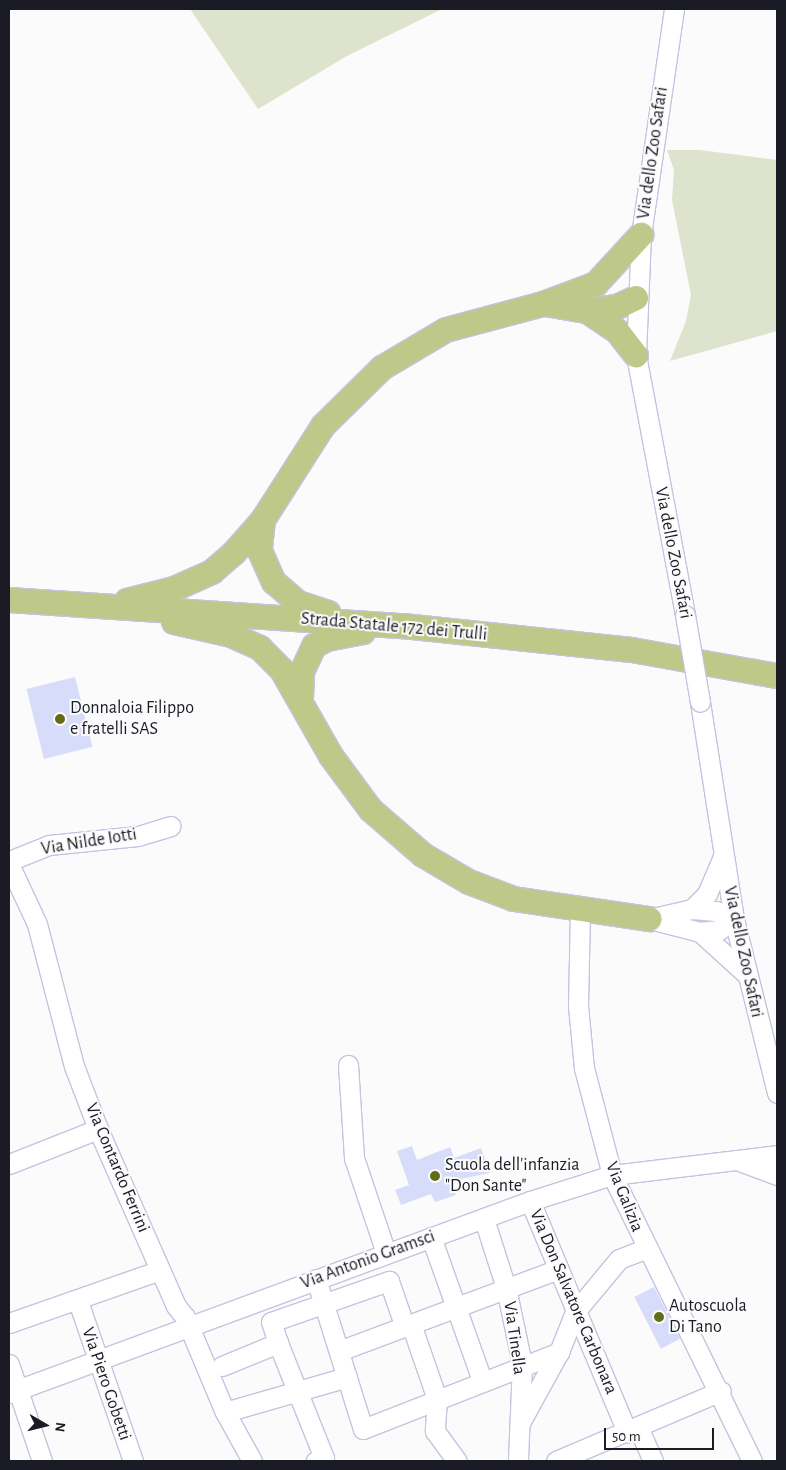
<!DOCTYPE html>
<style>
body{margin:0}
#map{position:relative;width:786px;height:1470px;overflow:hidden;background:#fbfbfb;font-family:"Alegreya Sans",sans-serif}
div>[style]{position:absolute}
.green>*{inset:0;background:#dee3cd}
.building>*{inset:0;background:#d8dcfb;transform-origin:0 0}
.roads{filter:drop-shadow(1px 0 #c1c5e1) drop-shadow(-1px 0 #c1c5e1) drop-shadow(0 1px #c1c5e1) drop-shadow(0 -1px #c1c5e1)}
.minor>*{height:19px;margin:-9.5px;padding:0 9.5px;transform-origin:9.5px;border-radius:9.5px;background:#fff}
.major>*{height:24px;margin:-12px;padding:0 12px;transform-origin:12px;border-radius:12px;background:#bec889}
.bridges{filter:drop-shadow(1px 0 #c1c5e1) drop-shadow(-1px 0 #c1c5e1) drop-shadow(0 1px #c1c5e1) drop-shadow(0 -1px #c1c5e1)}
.minor-bridge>*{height:19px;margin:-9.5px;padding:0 9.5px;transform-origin:9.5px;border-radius:9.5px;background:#fff}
.dots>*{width:14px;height:14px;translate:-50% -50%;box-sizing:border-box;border:2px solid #fbfbfb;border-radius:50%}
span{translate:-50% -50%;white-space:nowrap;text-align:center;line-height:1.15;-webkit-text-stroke:4px #fbfbfb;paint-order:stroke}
.street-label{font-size:18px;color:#1a1b25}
.poi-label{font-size:18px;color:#1a1b25}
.left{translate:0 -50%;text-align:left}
.frame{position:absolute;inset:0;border:10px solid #1a1b25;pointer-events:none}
.north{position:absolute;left:20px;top:1400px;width:50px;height:50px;-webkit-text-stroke:4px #fbfbfb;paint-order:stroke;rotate:98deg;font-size:14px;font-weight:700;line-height:20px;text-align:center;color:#1a1b25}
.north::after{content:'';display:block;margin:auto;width:18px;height:22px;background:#1a1b25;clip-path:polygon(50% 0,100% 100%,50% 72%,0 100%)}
.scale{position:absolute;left:604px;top:1428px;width:110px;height:22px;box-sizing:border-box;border:2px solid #1a1b25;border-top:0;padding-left:6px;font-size:15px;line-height:18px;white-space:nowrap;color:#1a1b25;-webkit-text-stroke:4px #fbfbfb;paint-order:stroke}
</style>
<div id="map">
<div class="green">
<i style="clip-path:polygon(190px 9px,442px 9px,347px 56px,258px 109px)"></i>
<i style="clip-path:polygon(667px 150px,700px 150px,777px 160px,777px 331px,670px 361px,686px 321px,691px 295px,672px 200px,674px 170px)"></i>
</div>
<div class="building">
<i style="left:75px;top:677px;width:72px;height:50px;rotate:76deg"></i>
<i style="clip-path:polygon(412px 1146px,417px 1160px,450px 1147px,454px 1158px,481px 1148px,490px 1173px,451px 1181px,456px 1195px,435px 1202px,431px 1194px,401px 1205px,395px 1190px,409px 1185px,397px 1151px)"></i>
<i style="left:654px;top:1287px;width:58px;height:22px;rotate:63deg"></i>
</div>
<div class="roads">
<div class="minor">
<i style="left:674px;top:9px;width:228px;rotate:98.3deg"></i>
<i style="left:641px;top:235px;width:120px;rotate:92.4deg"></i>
<i style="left:636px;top:355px;width:265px;rotate:79.3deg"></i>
<i style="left:700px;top:702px;width:220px;rotate:81.1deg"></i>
<i style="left:734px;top:919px;width:179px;rotate:76.1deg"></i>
<i style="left:9px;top:861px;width:43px;rotate:-21.8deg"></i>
<i style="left:49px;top:845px;width:89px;rotate:-5.8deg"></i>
<i style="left:138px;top:836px;width:34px;rotate:-17deg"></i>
<i style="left:9px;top:864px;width:66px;rotate:65deg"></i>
<i style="left:37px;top:924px;width:147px;rotate:75.4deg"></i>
<i style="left:74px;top:1066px;width:67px;rotate:69.1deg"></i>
<i style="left:98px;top:1129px;width:193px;rotate:66.2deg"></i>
<i style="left:176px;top:1306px;width:14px;rotate:51deg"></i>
<i style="left:185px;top:1317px;width:103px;rotate:67.2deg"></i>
<i style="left:225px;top:1412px;width:56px;rotate:61.1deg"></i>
<i style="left:692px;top:909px;width:21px;rotate:-45deg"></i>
<i style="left:707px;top:894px;width:39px;rotate:-67deg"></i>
<i style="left:580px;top:910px;width:96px;rotate:91.2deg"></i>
<i style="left:578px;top:1006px;width:62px;rotate:84.5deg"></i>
<i style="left:584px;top:1068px;width:111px;rotate:75.3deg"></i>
<i style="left:612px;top:1175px;width:318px;rotate:63.9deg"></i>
<i style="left:653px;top:918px;width:40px;rotate:-13deg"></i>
<i style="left:692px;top:909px;width:24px;rotate:5deg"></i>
<i style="left:716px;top:911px;width:20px;rotate:24deg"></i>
<i style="left:650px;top:919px;width:52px;rotate:14.6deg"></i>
<i style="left:700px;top:932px;width:19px;rotate:-6deg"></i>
<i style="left:719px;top:930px;width:19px;rotate:-36deg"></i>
<i style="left:700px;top:932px;width:61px;rotate:42.3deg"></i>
<i style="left:348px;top:1065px;width:93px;rotate:86.3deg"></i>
<i style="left:354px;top:1158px;width:100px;rotate:71.4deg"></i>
<i style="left:737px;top:1160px;width:43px;rotate:20.6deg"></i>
<i style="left:9px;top:1164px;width:96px;rotate:-21.5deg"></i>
<i style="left:530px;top:1201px;width:251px;rotate:67.2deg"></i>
<i style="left:484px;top:1219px;width:72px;rotate:72.3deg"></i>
<i style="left:506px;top:1288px;width:78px;rotate:78.1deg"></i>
<i style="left:522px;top:1364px;width:97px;rotate:92.4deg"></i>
<i style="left:431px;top:1237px;width:152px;rotate:70.4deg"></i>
<i style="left:316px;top:1279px;width:157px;rotate:72.6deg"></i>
<i style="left:363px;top:1429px;width:211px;rotate:-21.4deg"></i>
<i style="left:80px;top:1307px;width:163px;rotate:71deg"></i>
<i style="left:9px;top:1323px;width:160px;rotate:-19.3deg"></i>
<i style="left:411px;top:1324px;width:79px;rotate:70.9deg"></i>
<i style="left:437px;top:1399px;width:32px;rotate:94deg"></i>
<i style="left:435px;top:1431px;width:37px;rotate:54deg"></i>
<i style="left:278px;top:1343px;width:22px;rotate:-108deg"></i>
<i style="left:271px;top:1322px;width:125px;rotate:-19.2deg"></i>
<i style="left:389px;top:1281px;width:37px;rotate:71deg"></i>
<i style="left:339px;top:1351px;width:234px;rotate:-20.5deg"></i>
<i style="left:9px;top:1364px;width:102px;rotate:71.2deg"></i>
<i style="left:222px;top:1366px;width:61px;rotate:-22.3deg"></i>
<i style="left:278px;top:1343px;width:124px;rotate:68.2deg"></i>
<i style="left:324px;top:1458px;width:9px;rotate:159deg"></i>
<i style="left:9px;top:1393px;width:555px;rotate:-20.23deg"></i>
<i style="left:530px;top:1201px;width:86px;rotate:-17.6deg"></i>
<i style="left:612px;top:1175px;width:166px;rotate:-6.9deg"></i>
<i style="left:225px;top:1412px;width:127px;rotate:-16deg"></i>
<i style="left:521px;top:1421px;width:79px;rotate:-61.2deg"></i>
<i style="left:559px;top:1352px;width:43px;rotate:-68.2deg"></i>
<i style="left:575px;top:1312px;width:69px;rotate:-50.3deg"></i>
<i style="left:619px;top:1259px;width:28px;rotate:-21deg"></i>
<i style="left:638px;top:1427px;width:37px;rotate:66deg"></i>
<i style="left:556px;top:1461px;width:179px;rotate:-23deg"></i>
</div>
<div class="major">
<i style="left:545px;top:304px;width:43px;rotate:9.5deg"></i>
<i style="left:587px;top:311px;width:30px;rotate:-8deg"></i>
<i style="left:617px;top:307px;width:21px;rotate:-25deg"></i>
<i style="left:587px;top:311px;width:36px;rotate:34deg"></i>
<i style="left:617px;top:331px;width:31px;rotate:52deg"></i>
<i style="left:263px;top:520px;width:31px;rotate:96deg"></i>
<i style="left:260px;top:551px;width:34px;rotate:66deg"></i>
<i style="left:274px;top:582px;width:32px;rotate:41deg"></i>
<i style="left:298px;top:603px;width:32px;rotate:18deg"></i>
<i style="left:9px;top:600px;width:395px;rotate:3.8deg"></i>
<i style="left:403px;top:626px;width:230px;rotate:6deg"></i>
<i style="left:632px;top:650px;width:147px;rotate:10.2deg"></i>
<i style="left:127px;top:601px;width:49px;rotate:-14.3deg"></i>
<i style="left:174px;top:589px;width:42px;rotate:-24.1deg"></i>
<i style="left:212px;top:572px;width:29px;rotate:-41deg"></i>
<i style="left:234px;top:553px;width:44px;rotate:-48.7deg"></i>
<i style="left:263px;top:520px;width:112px;rotate:-57.4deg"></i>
<i style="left:323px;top:426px;width:83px;rotate:-44.5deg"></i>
<i style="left:382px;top:368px;width:74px;rotate:-30.7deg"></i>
<i style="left:446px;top:330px;width:100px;rotate:-15deg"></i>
<i style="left:543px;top:304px;width:57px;rotate:-20.7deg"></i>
<i style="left:596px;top:284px;width:67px;rotate:-47.4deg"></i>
<i style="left:174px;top:622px;width:58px;rotate:12.8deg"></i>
<i style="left:231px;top:635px;width:32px;rotate:24deg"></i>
<i style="left:260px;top:648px;width:31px;rotate:45deg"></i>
<i style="left:282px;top:670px;width:99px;rotate:60.3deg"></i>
<i style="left:331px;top:756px;width:67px;rotate:53.5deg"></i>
<i style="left:371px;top:810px;width:69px;rotate:40.9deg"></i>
<i style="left:423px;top:855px;width:53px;rotate:30.4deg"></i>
<i style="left:469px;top:882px;width:48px;rotate:20.7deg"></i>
<i style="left:514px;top:899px;width:137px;rotate:8.4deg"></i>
<i style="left:301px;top:699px;width:27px;rotate:-88deg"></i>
<i style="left:302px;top:672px;width:29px;rotate:-65deg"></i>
<i style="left:314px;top:646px;width:15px;rotate:-28deg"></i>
<i style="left:327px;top:639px;width:37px;rotate:-11deg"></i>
</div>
</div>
<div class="bridges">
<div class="minor-bridge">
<i style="left:685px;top:615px;width:88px;rotate:80.2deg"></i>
</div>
</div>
<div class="dots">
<i style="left:60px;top:719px;background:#616d16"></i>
<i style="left:435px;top:1176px;background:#616d16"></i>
<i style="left:659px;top:1317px;background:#616d16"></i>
</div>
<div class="street-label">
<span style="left:653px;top:153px;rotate:-82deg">Via dello Zoo Safari</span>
<span style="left:673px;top:553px;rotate:79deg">Via dello Zoo Safari</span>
<span style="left:394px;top:627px;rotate:5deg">Strada Statale 172 dei Trulli</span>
<span style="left:89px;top:842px;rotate:-9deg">Via Nilde Iotti</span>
<span style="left:743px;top:952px;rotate:78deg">Via dello Zoo Safari</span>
<span style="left:117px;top:1168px;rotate:67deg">Via Contardo Ferrini</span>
<span style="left:624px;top:1197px;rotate:68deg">Via Galizia</span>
<span style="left:368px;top:1260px;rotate:-20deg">Via Antonio Gramsci</span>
<span style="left:573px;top:1302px;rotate:67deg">Via Don Salvatore Carbonara</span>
<span style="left:514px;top:1338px;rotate:82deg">Via Tinella</span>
<span style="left:106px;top:1384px;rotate:71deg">Via Piero Gobetti</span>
</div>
<div class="poi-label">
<span class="left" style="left:70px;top:719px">Donnaloia Filippo<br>e fratelli SAS</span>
<span class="left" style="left:445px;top:1176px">Scuola dell'infanzia<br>"Don Sante"</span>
<span class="left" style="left:669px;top:1317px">Autoscuola<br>Di Tano</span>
</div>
<div class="frame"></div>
<div class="north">N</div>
<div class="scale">50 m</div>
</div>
